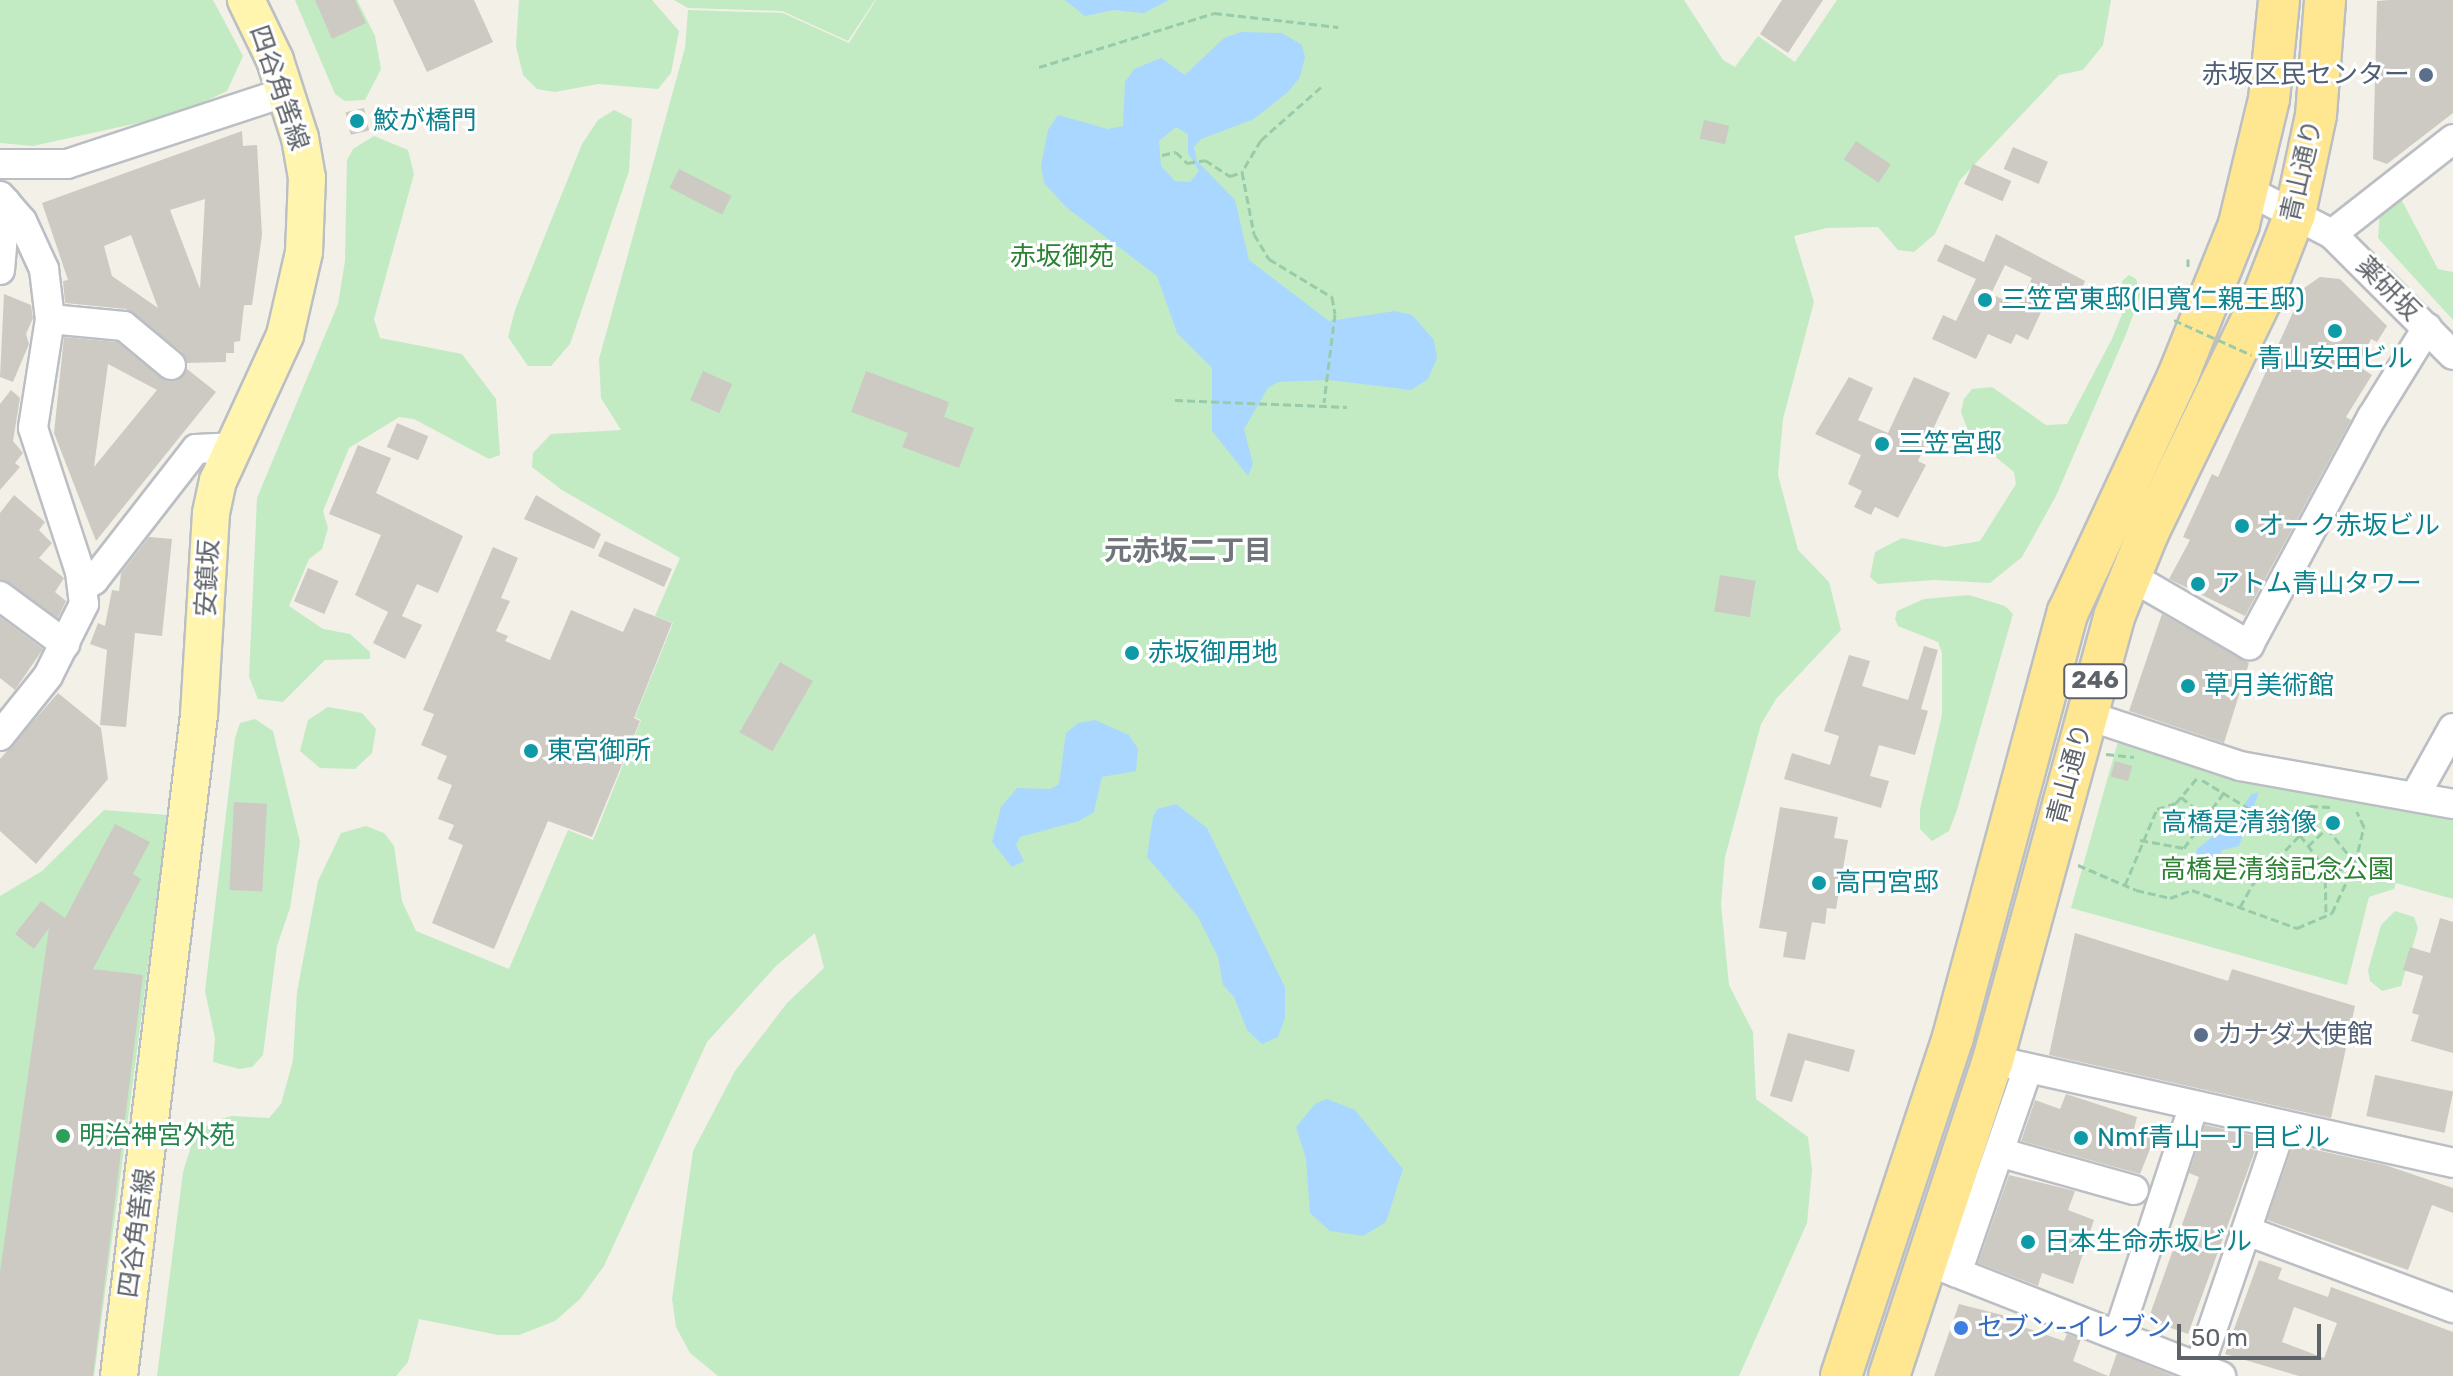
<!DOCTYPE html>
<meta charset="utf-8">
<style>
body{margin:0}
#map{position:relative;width:2453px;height:1376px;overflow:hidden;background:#f2f0e7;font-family:Rubik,"Noto Sans JP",sans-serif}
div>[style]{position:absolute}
.green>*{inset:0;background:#c2ebc3}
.water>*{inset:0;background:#aad7ff}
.building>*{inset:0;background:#cdcac4;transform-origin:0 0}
.path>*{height:3px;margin-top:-1.5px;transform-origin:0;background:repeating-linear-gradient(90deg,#98cba9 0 8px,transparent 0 12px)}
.roads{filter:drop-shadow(2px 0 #bbbfc4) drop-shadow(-2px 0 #bbbfc4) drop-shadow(0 2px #bbbfc4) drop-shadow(0 -2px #bbbfc4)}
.minor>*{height:28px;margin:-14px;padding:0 14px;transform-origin:14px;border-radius:14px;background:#fff}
.major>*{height:36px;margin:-18px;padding:0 18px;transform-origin:18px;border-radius:18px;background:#fff5af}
.highway>*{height:40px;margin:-20px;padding:0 20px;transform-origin:20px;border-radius:20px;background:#ffe691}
.path-bridge>*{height:3px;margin-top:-1.5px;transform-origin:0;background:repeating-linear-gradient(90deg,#98cba9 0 8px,transparent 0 12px)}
.dots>*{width:22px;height:22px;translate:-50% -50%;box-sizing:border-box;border:4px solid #fff;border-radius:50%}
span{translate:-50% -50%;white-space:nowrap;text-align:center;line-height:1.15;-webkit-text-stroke:6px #fff;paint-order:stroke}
.shield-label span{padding:2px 6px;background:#fff;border:2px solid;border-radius:6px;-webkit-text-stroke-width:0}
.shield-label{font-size:24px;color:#5e6369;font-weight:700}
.service-label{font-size:26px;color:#4e5e75}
.right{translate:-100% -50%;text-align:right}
.left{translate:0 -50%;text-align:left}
.street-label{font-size:26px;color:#5e6369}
.culture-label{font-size:26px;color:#0d838f}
.park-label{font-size:26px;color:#2b8232}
.leisure-label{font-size:26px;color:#27864d}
.shop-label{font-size:26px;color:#366cbe}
.neighbourhood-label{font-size:28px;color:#6f757b;font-weight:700}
.scale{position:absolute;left:2177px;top:1324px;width:144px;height:36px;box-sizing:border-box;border:4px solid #5e6369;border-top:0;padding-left:10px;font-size:24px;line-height:28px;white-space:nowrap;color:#5e6369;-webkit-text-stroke:6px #fff;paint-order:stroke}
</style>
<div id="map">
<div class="green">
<i style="clip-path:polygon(0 0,213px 0,243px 56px,227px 91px,179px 114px,33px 146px,0 143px)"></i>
<i style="clip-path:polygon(295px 0,357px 0,375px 36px,381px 69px,365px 100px,345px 101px,335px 94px)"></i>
<i style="clip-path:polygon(519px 0,652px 0,679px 31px,671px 73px,658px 89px,598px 84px,555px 92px,537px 89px,523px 75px,516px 46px)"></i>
<i style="clip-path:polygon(674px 0,875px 0,848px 41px,782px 11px,688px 8px)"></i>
<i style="clip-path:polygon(876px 0,1684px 0,1723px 60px,1735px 67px,1758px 36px,1795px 62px,1837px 0,2111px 0,2103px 45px,2083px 70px,2059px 75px,1960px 180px,1935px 234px,1914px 252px,1898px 250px,1878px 227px,1827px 228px,1794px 236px,1814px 302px,1783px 419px,1778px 475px,1798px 550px,1829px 582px,1841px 630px,1776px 699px,1761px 724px,1725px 857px,1721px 904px,1729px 985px,1753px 1032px,1756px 1099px,1808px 1137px,1812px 1170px,1807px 1223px,1739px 1376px,718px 1376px,690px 1353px,676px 1327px,672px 1299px,693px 1151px,735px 1071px,787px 1003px,824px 968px,815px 933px,776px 966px,707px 1042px,604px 1266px,580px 1299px,555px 1321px,519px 1335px,498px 1335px,419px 1319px,408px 1362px,396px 1376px,157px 1376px,183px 1172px,193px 1140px,211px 1122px,232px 1116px,269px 1118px,281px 1104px,293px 1060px,297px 992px,318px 881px,341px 833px,366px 826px,384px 833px,394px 846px,402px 901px,416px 931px,509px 969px,568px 830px,593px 840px,641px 720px,635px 717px,673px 623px,655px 616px,680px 558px,562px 490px,532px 467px,533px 453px,551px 434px,621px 430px,601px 398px,599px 359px,685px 48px,688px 10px,783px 13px,849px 43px)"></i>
<i style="clip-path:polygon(614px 110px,632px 119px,629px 171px,570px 344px,551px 366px,528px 366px,508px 337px,515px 310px,582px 144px,598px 120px)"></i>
<i style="clip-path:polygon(374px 136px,408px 150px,414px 174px,374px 319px,380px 338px,462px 354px,496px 399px,500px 455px,489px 459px,414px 419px,399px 417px,349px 448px,323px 511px,328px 528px,322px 549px,309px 559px,289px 606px,323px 629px,350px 634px,370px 652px,370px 659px,325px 660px,283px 702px,258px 699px,249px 677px,257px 498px,338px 304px,345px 261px,347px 160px,353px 149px)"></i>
<i style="clip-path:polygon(2400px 197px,2438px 269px,2453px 272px,2453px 320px,2378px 238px,2380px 211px)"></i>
<i style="clip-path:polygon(2129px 275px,2136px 279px,2141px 294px,2126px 334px,2056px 496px,2022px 557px,1990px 583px,1934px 580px,1878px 584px,1870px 577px,1875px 552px,1902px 538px,1945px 547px,1980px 541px,2016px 484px,2014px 472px,1970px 436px,1961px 412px,1964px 399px,1972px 389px,1992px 387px,2046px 425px,2067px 424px,2112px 339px,2125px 307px,2122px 281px)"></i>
<i style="clip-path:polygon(1969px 595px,2005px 606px,2013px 614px,1957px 810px,1949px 831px,1932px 841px,1920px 829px,1920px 809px,1942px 715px,1942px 653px,1938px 642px,1898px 626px,1895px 619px,1897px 611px,1924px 599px)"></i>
<i style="clip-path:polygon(328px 707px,362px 713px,376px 729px,372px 753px,355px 769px,320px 768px,300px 751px,308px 720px)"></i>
<i style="clip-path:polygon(255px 719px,273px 731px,300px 842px,290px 908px,277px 946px,263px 1055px,252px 1067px,239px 1069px,213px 1062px,215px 1038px,205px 991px,235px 738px,240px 723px)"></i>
<i style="clip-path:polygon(2119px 738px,2453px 811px,2453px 899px,2396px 883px,2394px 889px,2369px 897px,2347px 985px,2071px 908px)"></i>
<i style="clip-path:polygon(104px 810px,168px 815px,94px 1376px,0 1376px,0 896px,42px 871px)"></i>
<i style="clip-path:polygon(2010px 907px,1865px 1376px,1861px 1376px)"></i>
<i style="clip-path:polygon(2395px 911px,2414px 917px,2418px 928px,2401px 986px,2382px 991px,2370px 981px,2368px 970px,2381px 925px)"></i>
</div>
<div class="water">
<i style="clip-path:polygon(1065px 0,1169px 0,1144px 13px,1113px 10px,1085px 16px)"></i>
<i style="clip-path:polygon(evenodd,1241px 32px,1282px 33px,1302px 45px,1305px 57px,1300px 77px,1288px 92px,1254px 119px,1201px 139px,1194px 147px,1197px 161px,1235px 200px,1249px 260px,1329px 321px,1395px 311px,1412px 315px,1434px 340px,1437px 358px,1428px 379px,1411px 390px,1329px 380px,1278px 382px,1268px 388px,1244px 429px,1253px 464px,1248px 476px,1212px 431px,1212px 368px,1177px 333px,1157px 276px,1066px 207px,1044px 183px,1041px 165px,1048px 130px,1058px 115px,1108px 129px,1123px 126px,1125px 82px,1134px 69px,1161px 58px,1185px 75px,1224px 38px,1241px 32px,1176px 127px,1188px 134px,1188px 153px,1199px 171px,1190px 182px,1175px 181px,1161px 166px,1159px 141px,1176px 127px)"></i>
<i style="clip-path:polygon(1095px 720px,1129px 735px,1138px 749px,1136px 771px,1102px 777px,1094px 812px,1079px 821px,1020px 837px,1016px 845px,1024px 861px,1012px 867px,992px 842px,1001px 807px,1017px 788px,1050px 789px,1059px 784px,1066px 733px,1078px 723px)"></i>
<i style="clip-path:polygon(2259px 792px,2239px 846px,2222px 850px,2210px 878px,2200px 880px,2193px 872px,2197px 849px,2236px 818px,2251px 794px)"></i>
<i style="clip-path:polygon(1176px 804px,1207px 828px,1285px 987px,1285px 1018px,1278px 1037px,1262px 1044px,1247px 1030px,1234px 997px,1223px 985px,1218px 957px,1198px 917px,1147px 857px,1153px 817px,1157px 809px)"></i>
<i style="clip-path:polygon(1327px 1099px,1355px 1110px,1403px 1169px,1386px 1222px,1363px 1236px,1330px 1231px,1310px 1213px,1306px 1159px,1296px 1127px,1315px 1104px)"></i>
</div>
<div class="building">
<i style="clip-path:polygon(315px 0,355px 0,366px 23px,332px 39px)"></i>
<i style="clip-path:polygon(393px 0,474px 0,493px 42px,427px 72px)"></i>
<i style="clip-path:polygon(1782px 0,1823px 0,1788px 53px,1760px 34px)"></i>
<i style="clip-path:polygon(2389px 0,2453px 0,2453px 113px,2387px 164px,2373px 159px,2377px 1px)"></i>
<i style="left:364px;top:108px;width:23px;height:19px;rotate:77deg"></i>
<i style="left:1704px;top:120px;width:26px;height:19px;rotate:13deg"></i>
<i style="clip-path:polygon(evenodd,242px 131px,243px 146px,257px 145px,262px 235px,252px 305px,244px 305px,240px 341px,234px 342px,234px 353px,226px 353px,226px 362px,187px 363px,182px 352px,126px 309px,65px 303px,63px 281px,68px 280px,42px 203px,242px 131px,205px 199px,200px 289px,170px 210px,205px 199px,242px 131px,131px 235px,158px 308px,112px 276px,104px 246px,131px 235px)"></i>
<i style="left:1856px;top:141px;width:42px;height:22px;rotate:34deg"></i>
<i style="left:2013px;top:147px;width:38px;height:24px;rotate:23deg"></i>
<i style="left:1973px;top:164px;width:42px;height:22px;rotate:24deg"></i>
<i style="left:679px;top:169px;width:59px;height:21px;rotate:27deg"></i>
<i style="clip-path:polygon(evenodd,1996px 234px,2085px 281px,2074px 306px,2049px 295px,2028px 340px,2016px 334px,2011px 344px,1988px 334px,1976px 359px,1932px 339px,1943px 315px,1956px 321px,1976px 279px,1937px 261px,1945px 244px,1984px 262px,1996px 234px,2005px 265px,2032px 278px,2018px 306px,1991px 294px,2005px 265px)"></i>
<i style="clip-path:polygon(2320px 277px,2340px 279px,2387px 326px,2377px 342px,2371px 339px,2358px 366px,2372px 375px,2346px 417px,2351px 420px,2245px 616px,2169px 579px,2190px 540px,2183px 537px,2212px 474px,2218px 477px,2304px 288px)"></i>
<i style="clip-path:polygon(4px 294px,31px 305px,33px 318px,26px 334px,29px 344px,13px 382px,0 377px)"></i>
<i style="clip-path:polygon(evenodd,64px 337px,117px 342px,161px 378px,176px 381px,187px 369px,216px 392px,96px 541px,54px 433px,64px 337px,108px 364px,157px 390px,94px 467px,108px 364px)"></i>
<i style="left:703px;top:371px;width:32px;height:32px;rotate:24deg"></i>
<i style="clip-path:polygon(866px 371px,949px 402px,944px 417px,974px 428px,959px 468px,902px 447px,908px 433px,851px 412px)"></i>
<i style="clip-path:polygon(1849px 377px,1873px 388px,1858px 420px,1888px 433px,1914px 377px,1950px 393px,1918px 461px,1926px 465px,1898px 518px,1875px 507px,1871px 515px,1854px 507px,1862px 491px,1848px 484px,1861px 455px,1815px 434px)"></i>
<i style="clip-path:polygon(11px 390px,20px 398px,13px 441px,23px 453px,15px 463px,20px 467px,0 490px,0 404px)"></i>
<i style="left:397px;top:423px;width:34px;height:26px;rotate:23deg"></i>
<i style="clip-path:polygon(358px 445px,391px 458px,376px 493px,463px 536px,438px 593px,417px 584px,402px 616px,422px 625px,405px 659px,373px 643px,388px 612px,355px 595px,381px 535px,329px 514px)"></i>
<i style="clip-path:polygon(14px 495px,45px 522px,39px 530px,52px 543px,39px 558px,64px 578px,55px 592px,66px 601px,58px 618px,0 579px,0 513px)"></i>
<i style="clip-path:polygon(536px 495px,601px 534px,594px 549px,524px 519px)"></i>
<i style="clip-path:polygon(149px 537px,172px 539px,162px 636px,135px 633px,126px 727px,100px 725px,107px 650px,90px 644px,98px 623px,105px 626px,112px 590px,119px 591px,121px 573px)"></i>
<i style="clip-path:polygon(605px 541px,672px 569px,664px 587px,598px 556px)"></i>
<i style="clip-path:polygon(493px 547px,518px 558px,501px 598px,510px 601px,496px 631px,508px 636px,505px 641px,550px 660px,571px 610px,623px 632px,634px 608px,672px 623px,634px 718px,640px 721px,592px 837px,548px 821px,494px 949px,432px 923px,463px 845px,448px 839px,454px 825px,438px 819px,452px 785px,437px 779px,447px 756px,421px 745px,434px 714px,423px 710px)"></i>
<i style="left:308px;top:568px;width:33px;height:36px;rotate:23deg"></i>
<i style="left:1720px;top:575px;width:36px;height:37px;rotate:9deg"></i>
<i style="clip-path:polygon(2162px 614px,2249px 663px,2224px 743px,2129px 711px)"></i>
<i style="clip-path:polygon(0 617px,43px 649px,15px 690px,0 678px)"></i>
<i style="clip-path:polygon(1924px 646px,1938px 650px,1921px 709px,1928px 711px,1915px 755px,1879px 745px,1870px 776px,1889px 781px,1881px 808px,1784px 779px,1792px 753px,1830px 765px,1839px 736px,1824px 731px,1849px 655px,1870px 661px,1862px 686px,1908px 700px)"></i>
<i style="left:780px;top:662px;width:38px;height:81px;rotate:30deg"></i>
<i style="clip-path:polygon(58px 693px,101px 728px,108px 779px,36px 864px,0 831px,0 759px)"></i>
<i style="left:2115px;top:761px;width:18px;height:16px;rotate:16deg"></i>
<i style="left:234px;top:802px;width:33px;height:88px;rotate:3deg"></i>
<i style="clip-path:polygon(1780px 807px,1838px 817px,1834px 838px,1848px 840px,1836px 909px,1827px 908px,1825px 924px,1812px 922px,1805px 960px,1783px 957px,1787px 932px,1759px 928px)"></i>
<i style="clip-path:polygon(115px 824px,150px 842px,133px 874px,141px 879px,93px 969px,143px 975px,93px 1376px,0 1376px,0 1272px,49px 928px,34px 949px,15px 934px,41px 901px,65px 918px)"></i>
<i style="clip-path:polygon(2440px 918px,2453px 922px,2453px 1053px,2411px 1041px,2419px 1015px,2412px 1013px,2423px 976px,2403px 970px,2410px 947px,2430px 953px)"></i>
<i style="clip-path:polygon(2075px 933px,2228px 981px,2232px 969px,2355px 1006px,2331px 1118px,2049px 1055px)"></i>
<i style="clip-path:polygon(1788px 1033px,1855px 1050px,1849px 1072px,1805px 1060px,1792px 1102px,1770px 1096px)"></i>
<i style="left:2375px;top:1075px;width:80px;height:42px;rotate:12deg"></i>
<i style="clip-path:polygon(2066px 1094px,2137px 1117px,2133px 1133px,2154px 1139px,2140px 1174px,2021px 1141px,2035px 1100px,2060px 1109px)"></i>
<i style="clip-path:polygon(2205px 1125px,2260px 1137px,2188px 1334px,2148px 1320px,2199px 1177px,2189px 1173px)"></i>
<i style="clip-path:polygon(2293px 1145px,2385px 1165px,2453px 1188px,2453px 1213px,2432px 1205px,2408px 1270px,2267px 1220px)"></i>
<i style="clip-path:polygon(2009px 1175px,2075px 1191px,2068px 1210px,2094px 1220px,2073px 1284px,2042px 1273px,2038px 1286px,1978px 1263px)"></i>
<i style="clip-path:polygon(evenodd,2259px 1260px,2282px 1268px,2278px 1279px,2328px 1297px,2331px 1287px,2453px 1332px,2453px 1376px,2299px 1376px,2225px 1354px,2259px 1260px,2294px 1307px,2337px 1323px,2324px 1358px,2282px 1342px,2294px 1307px)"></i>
<i style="clip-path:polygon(1959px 1304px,2014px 1318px,2012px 1323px,2064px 1341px,2067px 1334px,2081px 1339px,2073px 1361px,2108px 1376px,1934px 1376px)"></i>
<i style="clip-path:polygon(2117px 1353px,2174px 1376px,2109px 1376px)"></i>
</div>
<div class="path">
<i style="left:1039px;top:67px;width:183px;rotate:-17.1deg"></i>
<i style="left:1214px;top:13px;width:125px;rotate:6.4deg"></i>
<i style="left:1321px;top:87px;width:80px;rotate:138.5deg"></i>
<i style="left:1261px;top:140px;width:37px;rotate:121deg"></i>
<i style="left:1242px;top:172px;width:63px;rotate:79deg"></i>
<i style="left:1254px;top:234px;width:29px;rotate:59deg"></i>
<i style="left:1269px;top:259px;width:74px;rotate:31.1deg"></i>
<i style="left:1332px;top:297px;width:17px;rotate:80deg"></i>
<i style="left:1335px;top:314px;width:89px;rotate:97.1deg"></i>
<i style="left:1162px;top:155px;width:14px;rotate:-12deg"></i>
<i style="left:1176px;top:152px;width:16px;rotate:45deg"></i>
<i style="left:1187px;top:163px;width:18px;rotate:-9deg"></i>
<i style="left:1205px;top:160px;width:30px;rotate:33deg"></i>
<i style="left:1230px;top:176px;width:13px;rotate:-18deg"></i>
<i style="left:2188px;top:259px;width:11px;rotate:90deg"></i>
<i style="left:1175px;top:400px;width:172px;rotate:2.3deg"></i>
<i style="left:2106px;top:754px;width:28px;rotate:6deg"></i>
<i style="left:2202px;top:780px;width:66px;rotate:31.3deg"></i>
<i style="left:2258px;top:814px;width:22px;rotate:8deg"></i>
<i style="left:2280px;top:817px;width:32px;rotate:-20deg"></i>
<i style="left:2310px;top:806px;width:20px;rotate:3deg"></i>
<i style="left:2181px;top:797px;width:28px;rotate:39deg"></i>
<i style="left:2300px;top:835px;width:41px;rotate:52.9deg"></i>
<i style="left:2325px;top:868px;width:47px;rotate:88.8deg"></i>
<i style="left:2140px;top:840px;width:45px;rotate:10.3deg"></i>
<i style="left:2184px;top:848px;width:70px;rotate:-54.3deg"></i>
<i style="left:2308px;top:846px;width:26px;rotate:-43deg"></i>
<i style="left:2327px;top:828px;width:45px;rotate:51.3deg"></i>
<i style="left:2078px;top:865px;width:63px;rotate:23.3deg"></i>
<i style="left:2136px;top:890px;width:35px;rotate:13deg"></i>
<i style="left:2170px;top:898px;width:23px;rotate:-20deg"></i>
<i style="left:2192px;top:890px;width:112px;rotate:19.9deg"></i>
<i style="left:2297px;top:928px;width:38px;rotate:-23deg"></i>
<i style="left:2332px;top:913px;width:55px;rotate:-65.3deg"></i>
<i style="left:2355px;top:863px;width:37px;rotate:-76deg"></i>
<i style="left:2364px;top:827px;width:17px;rotate:-115deg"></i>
<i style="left:2325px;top:868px;width:27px;rotate:4deg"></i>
<i style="left:2125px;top:885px;width:82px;rotate:-67.2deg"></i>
<i style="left:2157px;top:809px;width:20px;rotate:-18deg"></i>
<i style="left:2176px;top:803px;width:33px;rotate:-50deg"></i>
<i style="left:2240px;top:907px;width:25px;rotate:-61deg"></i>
<i style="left:2252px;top:885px;width:69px;rotate:-46.2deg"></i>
<i style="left:2300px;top:835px;width:26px;rotate:-79deg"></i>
</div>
<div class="roads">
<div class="minor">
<i style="left:0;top:164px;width:67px"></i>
<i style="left:67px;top:164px;width:231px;rotate:-18.2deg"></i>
<i style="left:2249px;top:191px;width:93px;rotate:27.4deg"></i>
<i style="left:2332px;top:234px;width:171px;rotate:45deg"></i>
<i style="left:0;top:196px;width:33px;rotate:49deg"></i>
<i style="left:22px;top:221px;width:53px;rotate:65.4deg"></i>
<i style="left:44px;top:269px;width:50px;rotate:83.2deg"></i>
<i style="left:50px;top:319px;width:110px;rotate:98.9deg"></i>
<i style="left:33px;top:428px;width:151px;rotate:71.9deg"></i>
<i style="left:80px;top:572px;width:32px;rotate:83deg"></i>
<i style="left:84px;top:604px;width:80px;rotate:116.6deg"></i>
<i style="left:48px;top:676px;width:77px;rotate:128.7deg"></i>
<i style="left:2332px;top:234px;width:154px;rotate:-38.1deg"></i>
<i style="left:0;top:270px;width:68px;rotate:-85deg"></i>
<i style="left:50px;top:319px;width:74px;rotate:5.4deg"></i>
<i style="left:124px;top:326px;width:61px;rotate:39.7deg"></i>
<i style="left:2130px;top:576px;width:138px;rotate:30.1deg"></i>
<i style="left:2249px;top:645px;width:259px;rotate:-61.7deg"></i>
<i style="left:2372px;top:417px;width:105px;rotate:-58.3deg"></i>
<i style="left:83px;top:587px;width:13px;rotate:-32deg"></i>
<i style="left:94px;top:580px;width:166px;rotate:-52.1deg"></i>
<i style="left:196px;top:449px;width:36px;rotate:-3deg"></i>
<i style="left:0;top:596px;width:81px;rotate:36.4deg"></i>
<i style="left:2086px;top:715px;width:162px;rotate:18.3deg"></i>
<i style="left:2240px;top:766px;width:216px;rotate:10.1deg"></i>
<i style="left:2415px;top:796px;width:78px;rotate:-60.8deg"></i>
<i style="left:1993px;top:1060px;width:471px;rotate:12.6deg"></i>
<i style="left:2002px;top:1153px;width:137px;rotate:15.7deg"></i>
<i style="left:2247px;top:1231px;width:220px;rotate:20.5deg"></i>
<i style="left:1927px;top:1261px;width:316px;rotate:21.4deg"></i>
<i style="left:1957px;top:1273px;width:217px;rotate:-70.9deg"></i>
<i style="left:2118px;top:1335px;width:242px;rotate:-71.7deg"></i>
<i style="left:2199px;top:1368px;width:257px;rotate:-71.1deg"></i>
</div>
<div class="major">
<i style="left:119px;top:1376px;width:666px;rotate:-83.1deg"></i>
<i style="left:199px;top:715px;width:202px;rotate:-86.6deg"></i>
<i style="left:211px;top:513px;width:33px;rotate:-78deg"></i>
<i style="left:218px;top:481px;width:161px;rotate:-65.3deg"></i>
<i style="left:285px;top:335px;width:85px;rotate:-77.1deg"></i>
<i style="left:304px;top:252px;width:74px;rotate:-87.7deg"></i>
<i style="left:307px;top:178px;width:41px;rotate:-99.9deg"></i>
<i style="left:300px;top:138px;width:82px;rotate:-107.8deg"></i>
<i style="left:275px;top:60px;width:67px;rotate:-115.8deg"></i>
</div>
<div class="highway">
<i style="left:1841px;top:1376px;width:357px;rotate:-71.7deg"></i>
<i style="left:1953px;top:1037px;width:440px;rotate:-74.9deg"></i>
<i style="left:2068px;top:612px;width:260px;rotate:-65deg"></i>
<i style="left:2178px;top:376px;width:164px;rotate:-68.1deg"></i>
<i style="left:2239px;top:224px;width:129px;rotate:-76.5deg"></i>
<i style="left:2269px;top:99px;width:100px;rotate:-84.2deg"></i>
<i style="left:1889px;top:1376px;width:333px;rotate:-71.8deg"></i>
<i style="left:1993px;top:1060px;width:459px;rotate:-74.7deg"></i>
<i style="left:2114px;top:617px;width:93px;rotate:-67.9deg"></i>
<i style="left:2149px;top:531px;width:261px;rotate:-64.1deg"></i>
<i style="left:2263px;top:296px;width:88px;rotate:-68.7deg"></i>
<i style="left:2295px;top:214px;width:101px;rotate:-78deg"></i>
<i style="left:2316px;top:115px;width:115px;rotate:-85.5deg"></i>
</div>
</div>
<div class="path-bridge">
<i style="left:2174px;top:320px;width:85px;rotate:24.2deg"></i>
</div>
<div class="dots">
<i style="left:2426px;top:75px;background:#5c6f8a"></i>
<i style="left:357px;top:121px;background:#0f9aa8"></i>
<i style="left:1985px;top:300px;background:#0f9aa8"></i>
<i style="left:2335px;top:331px;background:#0f9aa8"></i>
<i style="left:1882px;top:444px;background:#0f9aa8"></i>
<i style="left:2242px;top:526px;background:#0f9aa8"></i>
<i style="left:2198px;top:584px;background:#0f9aa8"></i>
<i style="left:1132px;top:653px;background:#0f9aa8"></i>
<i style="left:2188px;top:686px;background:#0f9aa8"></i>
<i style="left:531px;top:751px;background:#0f9aa8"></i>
<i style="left:2333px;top:823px;background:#0f9aa8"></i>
<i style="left:1819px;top:883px;background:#0f9aa8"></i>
<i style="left:2201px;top:1035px;background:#5c6f8a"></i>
<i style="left:63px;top:1136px;background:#2e9e5b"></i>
<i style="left:2081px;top:1138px;background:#0f9aa8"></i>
<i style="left:2028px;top:1242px;background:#0f9aa8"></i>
<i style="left:1961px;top:1328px;background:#3f7fe0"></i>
</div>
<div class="shield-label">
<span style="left:2095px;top:681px">246</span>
</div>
<div class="service-label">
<span class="right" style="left:2410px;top:75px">赤坂区民センター</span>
<span class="left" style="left:2217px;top:1035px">カナダ大使館</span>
</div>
<div class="street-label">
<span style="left:279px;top:88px;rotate:71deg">四谷角筈線</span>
<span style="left:2302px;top:171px;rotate:-77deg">青山通り</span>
<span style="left:2388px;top:289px;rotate:45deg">薬研坂</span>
<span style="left:208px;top:578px;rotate:-87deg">安鎮坂</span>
<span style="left:2070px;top:774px;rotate:-75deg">青山通り</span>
<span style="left:137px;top:1233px;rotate:-82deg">四谷角筈線</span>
</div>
<div class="culture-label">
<span class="left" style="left:373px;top:121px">鮫が橋門</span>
<span class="left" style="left:2001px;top:300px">三笠宮東邸(旧寬仁親王邸)</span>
<span style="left:2335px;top:359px">青山安田ビル</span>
<span class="left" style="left:1898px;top:444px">三笠宮邸</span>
<span class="left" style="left:2258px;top:526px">オーク赤坂ビル</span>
<span class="left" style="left:2214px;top:584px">アトム青山タワー</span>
<span class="left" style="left:1148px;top:653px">赤坂御用地</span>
<span class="left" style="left:2204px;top:686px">草月美術館</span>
<span class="left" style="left:547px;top:751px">東宮御所</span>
<span class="right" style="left:2317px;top:823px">高橋是清翁像</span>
<span class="left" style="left:1835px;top:883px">高円宮邸</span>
<span class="left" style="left:2097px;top:1138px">Nmf青山一丁目ビル</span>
<span class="left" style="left:2044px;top:1242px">日本生命赤坂ビル</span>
</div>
<div class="park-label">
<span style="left:1062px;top:257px">赤坂御苑</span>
<span style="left:2277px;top:870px">高橋是清翁記念公園</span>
</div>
<div class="leisure-label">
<span class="left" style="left:79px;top:1136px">明治神宮外苑</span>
</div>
<div class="shop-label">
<span class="left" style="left:1977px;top:1328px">セブン-イレブン</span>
</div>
<div class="neighbourhood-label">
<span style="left:1188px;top:551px">元赤坂二丁目</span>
</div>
<div class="scale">50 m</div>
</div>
